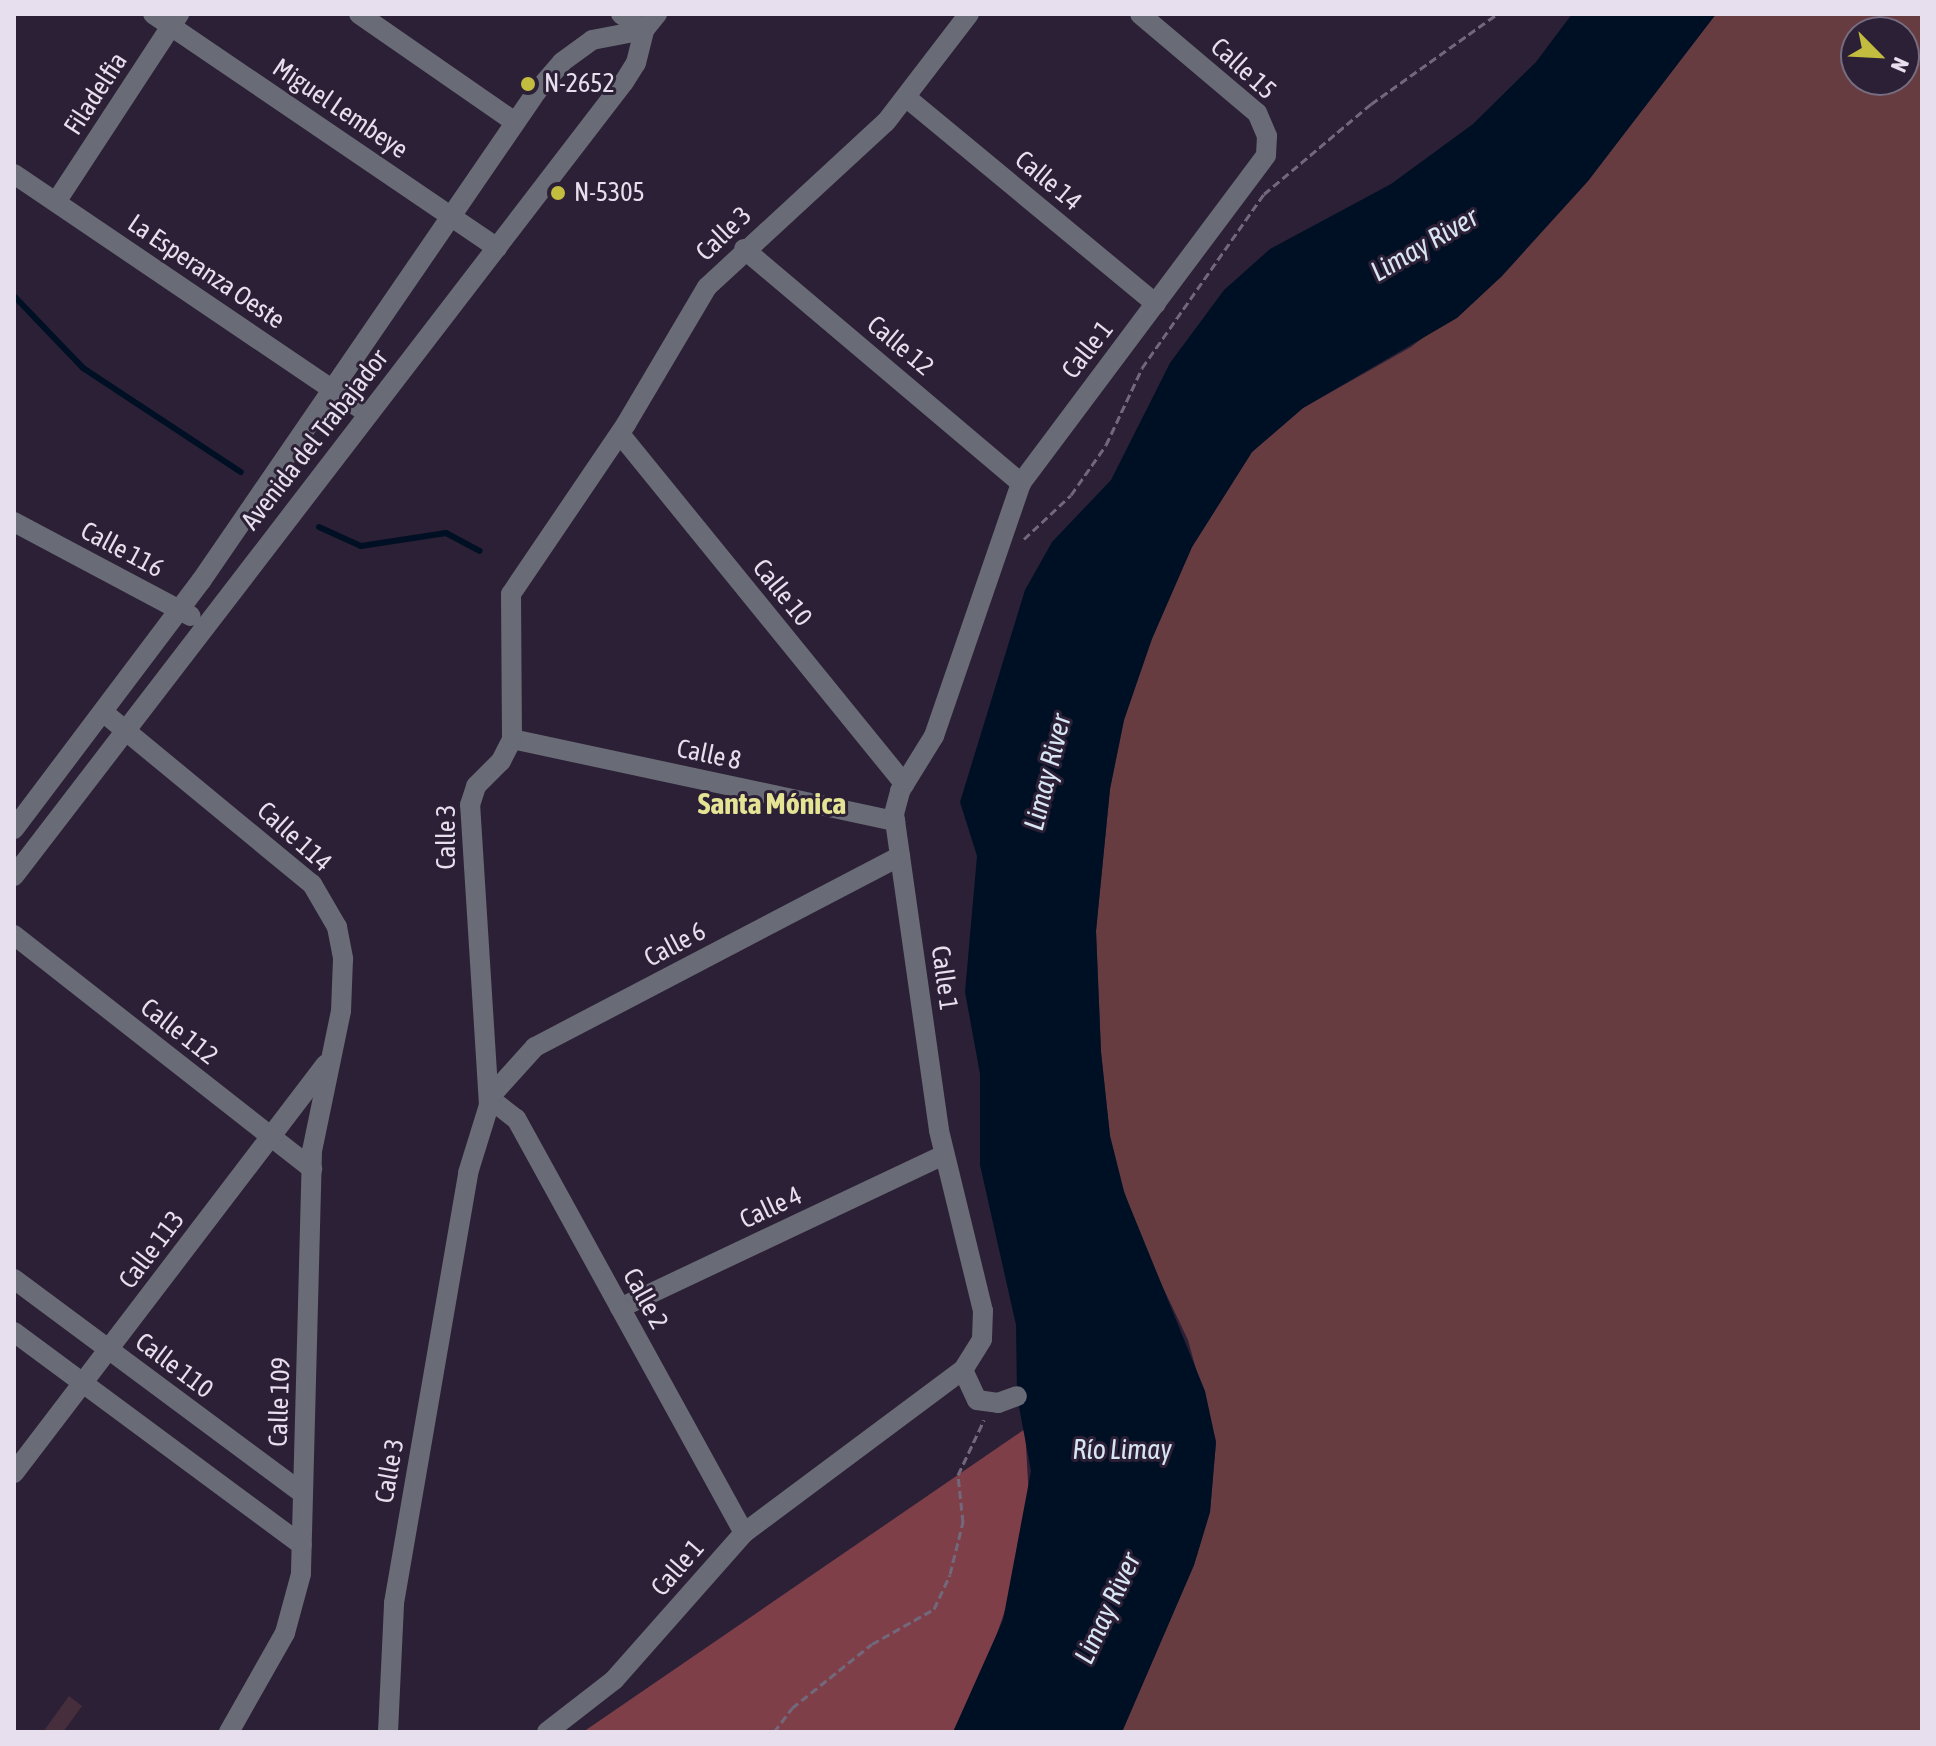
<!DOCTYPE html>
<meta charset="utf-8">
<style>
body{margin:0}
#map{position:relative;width:1936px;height:1746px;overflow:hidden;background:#2c2036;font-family:"Asap Condensed",sans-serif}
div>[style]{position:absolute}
.green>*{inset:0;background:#663c41}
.forest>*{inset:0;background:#7f3f48}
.water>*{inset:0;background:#001024}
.stream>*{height:6px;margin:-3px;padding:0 3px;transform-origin:3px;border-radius:3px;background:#001024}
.building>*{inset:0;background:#462e3d}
.path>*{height:3px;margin-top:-1.5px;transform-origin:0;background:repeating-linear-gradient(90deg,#72677b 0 8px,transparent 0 12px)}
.minor>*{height:20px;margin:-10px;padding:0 10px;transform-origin:10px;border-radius:10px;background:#696b77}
.dots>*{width:22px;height:22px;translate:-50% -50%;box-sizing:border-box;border:4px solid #2c2036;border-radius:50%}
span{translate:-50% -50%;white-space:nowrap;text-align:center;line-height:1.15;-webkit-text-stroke:6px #2c2036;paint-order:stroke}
.street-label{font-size:26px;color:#e7dfee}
.poi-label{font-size:26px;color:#e7dfee}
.left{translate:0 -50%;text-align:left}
.water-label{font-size:28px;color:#d8e6f4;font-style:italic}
.quarter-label{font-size:30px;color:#e5e394;font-weight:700}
.frame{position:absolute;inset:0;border:16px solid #e7dfee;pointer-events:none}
.north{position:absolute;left:1840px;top:16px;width:80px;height:80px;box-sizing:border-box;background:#2c2036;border:2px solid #776c80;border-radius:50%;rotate:114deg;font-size:22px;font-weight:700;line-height:32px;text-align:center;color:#e7dfee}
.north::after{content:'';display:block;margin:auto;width:28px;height:36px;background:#c2bd3f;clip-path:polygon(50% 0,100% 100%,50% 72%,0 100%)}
</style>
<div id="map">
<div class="green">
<i style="clip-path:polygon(evenodd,1716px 14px,1922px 14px,1922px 1732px,1122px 1732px,1194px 1565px,1210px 1512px,1216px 1442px,1188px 1340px,1139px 1237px,1124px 1191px,1110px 1136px,1101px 1052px,1096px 931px,1110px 789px,1124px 720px,1151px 639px,1192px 547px,1252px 452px,1303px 408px,1411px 347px,1501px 277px,1588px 181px,1716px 14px,1856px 32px,1904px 32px,1904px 80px,1856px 80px,1856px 32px)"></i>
</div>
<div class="forest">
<i style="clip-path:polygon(1025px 1429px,1029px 1499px,1012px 1590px,990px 1654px,953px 1732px,583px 1732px)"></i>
</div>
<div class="water">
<i style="clip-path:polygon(1572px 14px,1716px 14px,1588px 181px,1501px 277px,1457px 318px,1303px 408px,1252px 452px,1192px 547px,1152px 639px,1124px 720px,1110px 789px,1096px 931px,1101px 1052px,1110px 1136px,1124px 1192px,1205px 1391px,1216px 1442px,1210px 1512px,1194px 1565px,1122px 1732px,953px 1732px,1003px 1620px,1031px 1471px,1017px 1396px,1016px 1325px,980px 1165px,980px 1074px,965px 992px,977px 856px,960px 802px,1025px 590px,1052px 542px,1111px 480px,1170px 363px,1224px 290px,1270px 249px,1391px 184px,1473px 124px,1536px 62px)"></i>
</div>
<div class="stream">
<i style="left:14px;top:296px;width:100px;rotate:46.2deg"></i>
<i style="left:83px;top:368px;width:189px;rotate:33.4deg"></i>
<i style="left:319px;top:527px;width:46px;rotate:24.3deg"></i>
<i style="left:361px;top:546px;width:86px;rotate:-8.7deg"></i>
<i style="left:446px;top:533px;width:38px;rotate:28deg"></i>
</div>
<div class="building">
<i style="clip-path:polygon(69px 1696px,82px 1706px,63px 1732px,43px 1732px)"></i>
</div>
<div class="path">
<i style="left:1024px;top:539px;width:64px;rotate:-43.1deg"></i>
<i style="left:1071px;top:495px;width:61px;rotate:-55deg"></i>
<i style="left:1106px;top:445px;width:85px;rotate:-64.9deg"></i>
<i style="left:1142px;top:368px;width:213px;rotate:-55deg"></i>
<i style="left:1264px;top:194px;width:140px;rotate:-40.1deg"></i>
<i style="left:1371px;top:104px;width:155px;rotate:-35.5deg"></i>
<i style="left:774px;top:1732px;width:30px;rotate:-53deg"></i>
<i style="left:792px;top:1708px;width:102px;rotate:-38.7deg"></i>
<i style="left:872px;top:1644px;width:71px;rotate:-29.4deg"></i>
<i style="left:934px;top:1609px;width:38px;rotate:-65deg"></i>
<i style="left:950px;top:1574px;width:54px;rotate:-76deg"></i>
<i style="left:963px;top:1522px;width:47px;rotate:-96.1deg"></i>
<i style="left:958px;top:1475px;width:61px;rotate:-64.7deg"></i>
</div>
<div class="minor">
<i style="left:153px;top:14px;width:416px;rotate:34.2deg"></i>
<i style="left:359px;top:14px;width:190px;rotate:34.7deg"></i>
<i style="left:621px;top:14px;width:28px;rotate:35deg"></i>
<i style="left:907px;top:98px;width:323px;rotate:39.6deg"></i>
<i style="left:14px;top:174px;width:428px;rotate:34.1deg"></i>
<i style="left:56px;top:202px;width:225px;rotate:-56.8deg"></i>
<i style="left:744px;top:249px;width:363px;rotate:40.2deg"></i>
<i style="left:620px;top:434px;width:451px;rotate:50.9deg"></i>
<i style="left:14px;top:522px;width:200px;rotate:28deg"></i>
<i style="left:103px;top:712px;width:271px;rotate:39.5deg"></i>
<i style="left:312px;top:884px;width:50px;rotate:59.8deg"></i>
<i style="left:337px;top:927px;width:33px;rotate:79deg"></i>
<i style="left:343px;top:959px;width:52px;rotate:92.2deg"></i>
<i style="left:341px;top:1011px;width:143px;rotate:101.7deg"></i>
<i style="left:312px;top:1151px;width:423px;rotate:91.5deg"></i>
<i style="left:301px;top:1574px;width:61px;rotate:105.2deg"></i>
<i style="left:285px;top:1633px;width:114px;rotate:119.5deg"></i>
<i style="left:512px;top:739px;width:392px;rotate:12.1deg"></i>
<i style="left:14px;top:829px;width:311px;rotate:-53deg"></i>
<i style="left:201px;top:581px;width:594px;rotate:-55.56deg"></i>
<i style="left:537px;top:91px;width:38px;rotate:-49deg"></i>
<i style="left:562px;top:62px;width:37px;rotate:-36deg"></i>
<i style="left:592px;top:40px;width:53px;rotate:-10.9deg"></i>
<i style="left:14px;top:876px;width:1001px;rotate:-52.47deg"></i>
<i style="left:624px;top:82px;width:22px;rotate:-58deg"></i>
<i style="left:636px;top:63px;width:34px;rotate:-76deg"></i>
<i style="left:644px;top:30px;width:21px;rotate:-51deg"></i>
<i style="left:14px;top:935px;width:379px;rotate:38.1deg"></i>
<i style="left:14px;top:1279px;width:360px;rotate:36.6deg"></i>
<i style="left:620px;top:1308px;width:358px;rotate:-25.3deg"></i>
<i style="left:14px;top:1332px;width:358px;rotate:36.5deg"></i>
<i style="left:963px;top:1370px;width:33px;rotate:65deg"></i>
<i style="left:977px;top:1400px;width:21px;rotate:8deg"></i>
<i style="left:998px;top:1403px;width:20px;rotate:-20deg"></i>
<i style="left:14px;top:1473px;width:514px;rotate:-52.66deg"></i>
<i style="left:744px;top:1533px;width:473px;rotate:-118.8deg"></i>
<i style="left:516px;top:1119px;width:34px;rotate:-142deg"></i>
<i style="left:489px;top:1098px;width:69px;rotate:-48deg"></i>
<i style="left:535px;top:1047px;width:412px;rotate:-27.6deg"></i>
<i style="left:388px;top:1732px;width:129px;rotate:-87.3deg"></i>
<i style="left:394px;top:1603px;width:436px;rotate:-80.2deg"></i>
<i style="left:468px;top:1173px;width:71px;rotate:-72.8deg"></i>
<i style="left:489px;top:1105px;width:301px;rotate:-93.6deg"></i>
<i style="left:470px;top:805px;width:20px;rotate:-72deg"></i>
<i style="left:476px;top:786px;width:35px;rotate:-45deg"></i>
<i style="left:501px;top:761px;width:25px;rotate:-63deg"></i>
<i style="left:512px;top:739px;width:145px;rotate:-90.4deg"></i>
<i style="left:511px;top:594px;width:205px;rotate:-55.9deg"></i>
<i style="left:626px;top:424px;width:159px;rotate:-59.4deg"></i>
<i style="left:707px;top:287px;width:243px;rotate:-42.7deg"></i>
<i style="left:886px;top:122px;width:136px;rotate:-52.5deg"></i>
<i style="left:547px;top:1732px;width:85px;rotate:-37.8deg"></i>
<i style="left:614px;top:1680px;width:196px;rotate:-48.5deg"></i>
<i style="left:744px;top:1533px;width:273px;rotate:-36.7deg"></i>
<i style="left:963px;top:1370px;width:36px;rotate:-58deg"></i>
<i style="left:982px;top:1339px;width:28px;rotate:-88deg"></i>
<i style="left:983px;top:1311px;width:186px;rotate:-103.7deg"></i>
<i style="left:939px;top:1130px;width:319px;rotate:-98.1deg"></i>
<i style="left:894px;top:814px;width:24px;rotate:-75deg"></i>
<i style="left:900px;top:791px;width:65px;rotate:-58.3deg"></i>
<i style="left:934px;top:736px;width:268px;rotate:-71deg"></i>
<i style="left:1021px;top:483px;width:409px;rotate:-53.2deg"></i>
<i style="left:1266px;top:155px;width:19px;rotate:-87deg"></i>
<i style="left:1267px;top:136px;width:25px;rotate:-113deg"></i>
<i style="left:1257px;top:113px;width:153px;rotate:-139.8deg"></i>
</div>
<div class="dots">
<i style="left:528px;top:84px;background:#c2bd3f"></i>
<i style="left:558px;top:193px;background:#c2bd3f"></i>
</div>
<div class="street-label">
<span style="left:1243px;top:69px;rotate:42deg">Calle 15</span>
<span style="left:96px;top:94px;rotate:-57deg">Filadelfia</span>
<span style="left:340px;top:109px;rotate:34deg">Miguel Lembeye</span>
<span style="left:1048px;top:181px;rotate:40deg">Calle 14</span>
<span style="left:724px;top:234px;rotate:-44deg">Calle 3</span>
<span style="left:206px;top:272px;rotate:34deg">La Esperanza Oeste</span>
<span style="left:900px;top:346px;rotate:40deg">Calle 12</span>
<span style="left:1088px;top:350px;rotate:-52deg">Calle 1</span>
<span style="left:315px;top:440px;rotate:-52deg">Avenida del Trabajador</span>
<span style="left:122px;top:550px;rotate:28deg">Calle 116</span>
<span style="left:782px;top:593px;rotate:51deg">Calle 10</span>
<span style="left:709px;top:755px;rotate:12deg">Calle 8</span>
<span style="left:294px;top:837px;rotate:42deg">Calle 114</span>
<span style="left:447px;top:837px;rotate:-90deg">Calle 3</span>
<span style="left:675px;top:945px;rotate:-28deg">Calle 6</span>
<span style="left:944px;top:978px;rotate:82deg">Calle 1</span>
<span style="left:179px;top:1032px;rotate:38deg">Calle 112</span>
<span style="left:771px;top:1208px;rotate:-25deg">Calle 4</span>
<span style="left:152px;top:1250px;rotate:-53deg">Calle 113</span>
<span style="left:645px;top:1299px;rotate:61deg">Calle 2</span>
<span style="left:174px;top:1366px;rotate:37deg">Calle 110</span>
<span style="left:280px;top:1402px;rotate:-88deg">Calle 109</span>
<span style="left:390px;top:1471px;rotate:-80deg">Calle 3</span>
<span style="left:678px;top:1568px;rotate:-49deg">Calle 1</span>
</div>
<div class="poi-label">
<span class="left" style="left:544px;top:84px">N-2652</span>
<span class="left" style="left:574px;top:193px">N-5305</span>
</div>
<div class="water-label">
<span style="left:1424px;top:244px;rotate:-30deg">Limay River</span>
<span style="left:1047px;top:772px;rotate:-76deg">Limay River</span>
<span style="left:1122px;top:1449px">Río Limay</span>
<span style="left:1107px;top:1608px;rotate:-65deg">Limay River</span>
</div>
<div class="quarter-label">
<span style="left:772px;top:803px">Santa Mónica</span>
</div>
<div class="frame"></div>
<div class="north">N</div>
</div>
